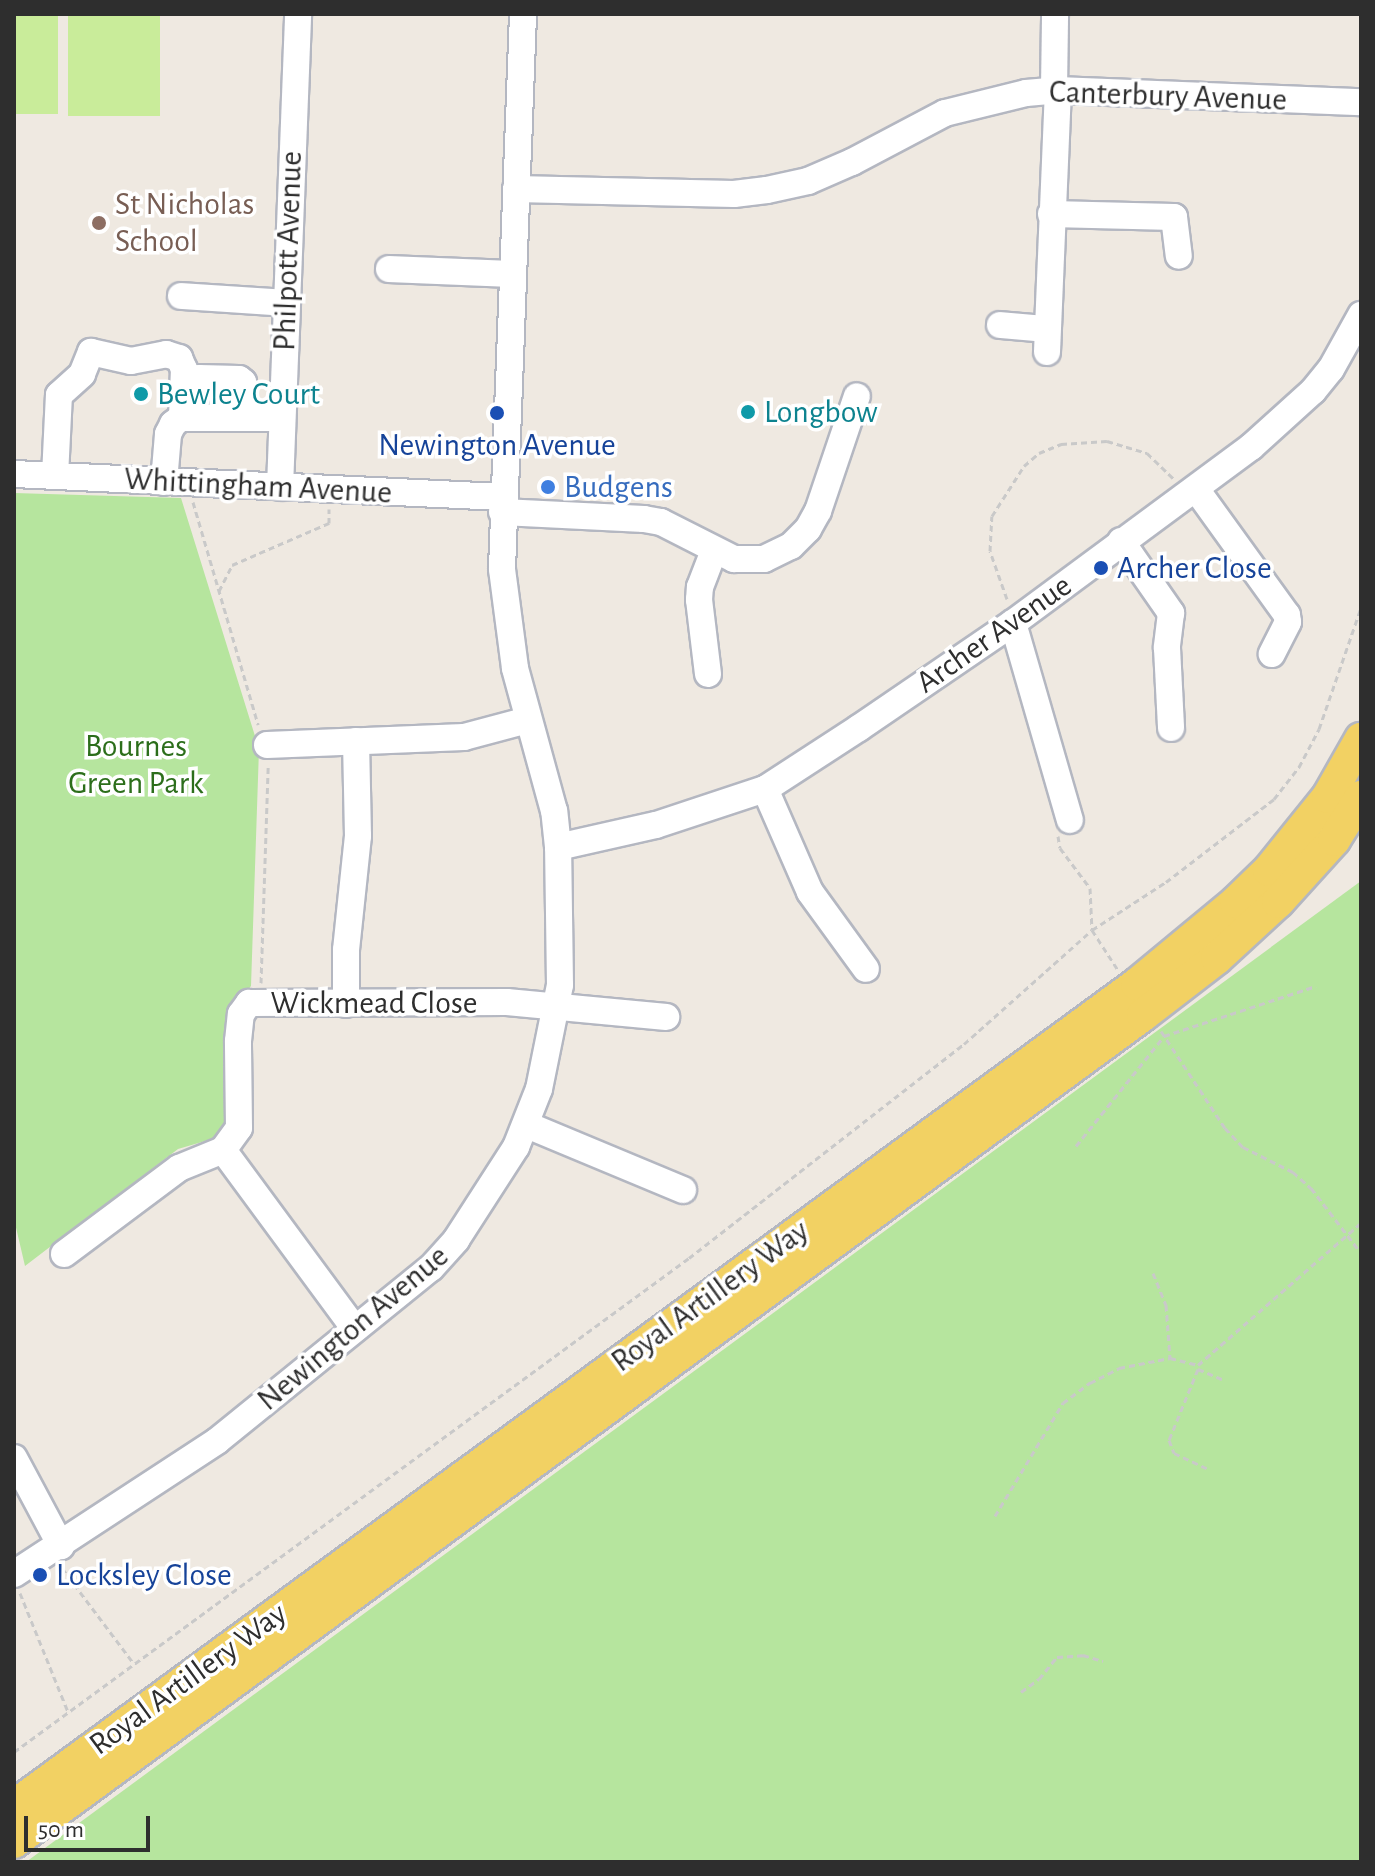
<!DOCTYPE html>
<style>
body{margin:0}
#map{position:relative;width:1375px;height:1876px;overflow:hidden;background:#efe9e1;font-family:"Alegreya Sans",sans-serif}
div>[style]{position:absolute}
.green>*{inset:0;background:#b6e59e}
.pitch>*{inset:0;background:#c9ec9a;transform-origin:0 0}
.path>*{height:3px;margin-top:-1.5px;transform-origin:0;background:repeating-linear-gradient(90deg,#c9c9c9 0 6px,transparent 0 10px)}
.roads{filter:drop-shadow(2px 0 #b4b7c1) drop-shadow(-2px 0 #b4b7c1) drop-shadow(0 2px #b4b7c1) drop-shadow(0 -2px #b4b7c1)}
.minor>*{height:26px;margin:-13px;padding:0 13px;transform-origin:13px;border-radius:13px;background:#fff}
.major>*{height:32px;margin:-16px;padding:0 16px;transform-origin:16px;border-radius:16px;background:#f2d163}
.dots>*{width:22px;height:22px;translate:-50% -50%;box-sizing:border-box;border:4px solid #fff;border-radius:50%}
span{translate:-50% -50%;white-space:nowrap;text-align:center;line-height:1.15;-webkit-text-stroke:7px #fff;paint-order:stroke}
.street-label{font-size:32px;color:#2e2e2e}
.education-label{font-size:32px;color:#785e54}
.left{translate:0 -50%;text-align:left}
.culture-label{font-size:32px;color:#0d838f}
.transit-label{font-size:32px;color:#164399}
.shop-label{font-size:32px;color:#366cbe}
.park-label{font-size:32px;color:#2c6e1b}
.frame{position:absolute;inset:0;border:16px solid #2e2e2e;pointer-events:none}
.scale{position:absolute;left:24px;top:1816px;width:126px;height:36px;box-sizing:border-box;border:4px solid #2e2e2e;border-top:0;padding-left:10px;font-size:24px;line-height:28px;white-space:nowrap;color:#2e2e2e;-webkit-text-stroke:6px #fff;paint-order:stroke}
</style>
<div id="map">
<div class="green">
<i style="clip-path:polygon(14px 493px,181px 498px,259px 749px,251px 986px,230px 1010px,229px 1134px,178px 1149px,25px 1266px,14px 1219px)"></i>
<i style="clip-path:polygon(1361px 881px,1361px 1862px,26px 1862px)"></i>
</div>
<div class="pitch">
<i style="left:14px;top:14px;width:44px;height:100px"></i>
<i style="left:68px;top:14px;width:92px;height:102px"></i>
</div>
<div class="path">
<i style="left:193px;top:502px;width:232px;rotate:73.7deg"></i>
<i style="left:219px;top:591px;width:29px;rotate:-63deg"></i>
<i style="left:232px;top:565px;width:106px;rotate:-23.4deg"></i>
<i style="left:329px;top:523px;width:14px;rotate:-90deg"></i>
<i style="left:1007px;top:599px;width:51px;rotate:-109.5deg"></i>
<i style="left:990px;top:551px;width:35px;rotate:-87deg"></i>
<i style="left:992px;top:516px;width:59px;rotate:-57.4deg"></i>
<i style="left:1024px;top:466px;width:20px;rotate:-41deg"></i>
<i style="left:1039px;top:453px;width:24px;rotate:-22deg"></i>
<i style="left:1061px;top:444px;width:46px;rotate:-3.7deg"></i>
<i style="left:1107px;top:441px;width:42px;rotate:16.7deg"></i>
<i style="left:1147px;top:453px;width:39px;rotate:44deg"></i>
<i style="left:1058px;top:836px;width:12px;rotate:81deg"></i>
<i style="left:1060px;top:848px;width:50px;rotate:53.1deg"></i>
<i style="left:1090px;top:888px;width:42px;rotate:87.3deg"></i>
<i style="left:1092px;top:930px;width:48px;rotate:57deg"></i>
<i style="left:261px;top:983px;width:216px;rotate:-88.1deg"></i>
<i style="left:1161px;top:1031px;width:116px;rotate:56.6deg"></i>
<i style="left:1225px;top:1128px;width:26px;rotate:47deg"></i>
<i style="left:1243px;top:1147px;width:56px;rotate:26.6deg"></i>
<i style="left:1293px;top:1172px;width:24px;rotate:42deg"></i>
<i style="left:1311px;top:1188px;width:82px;rotate:52.4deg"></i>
<i style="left:1076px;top:1146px;width:141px;rotate:-51.3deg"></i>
<i style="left:1164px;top:1036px;width:160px;rotate:-18.2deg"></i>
<i style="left:1153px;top:1273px;width:35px;rotate:68deg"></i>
<i style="left:1166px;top:1305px;width:53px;rotate:85.7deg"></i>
<i style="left:1198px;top:1369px;width:77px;rotate:112.2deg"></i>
<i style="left:1169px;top:1440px;width:14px;rotate:69deg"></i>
<i style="left:1174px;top:1453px;width:38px;rotate:25deg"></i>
<i style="left:1198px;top:1369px;width:26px;rotate:23deg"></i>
<i style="left:995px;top:1516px;width:132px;rotate:-59deg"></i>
<i style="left:1063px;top:1403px;width:34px;rotate:-37deg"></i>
<i style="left:1090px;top:1383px;width:33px;rotate:-27deg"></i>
<i style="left:1119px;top:1368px;width:52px;rotate:-11.1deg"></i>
<i style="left:1170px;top:1358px;width:29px;rotate:14deg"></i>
<i style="left:1198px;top:1365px;width:216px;rotate:-41.1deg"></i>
<i style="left:62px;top:1568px;width:120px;rotate:53.1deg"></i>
<i style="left:20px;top:1593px;width:128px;rotate:68deg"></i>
<i style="left:1021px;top:1692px;width:22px;rotate:-36deg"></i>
<i style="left:1039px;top:1679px;width:28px;rotate:-51deg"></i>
<i style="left:1057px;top:1657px;width:26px;rotate:-4deg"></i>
<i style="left:1083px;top:1655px;width:21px;rotate:17deg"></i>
<i style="left:14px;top:1752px;width:836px;rotate:-36.2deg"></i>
<i style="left:689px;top:1258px;width:348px;rotate:-37.9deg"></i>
<i style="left:964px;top:1044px;width:171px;rotate:-41.7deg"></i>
<i style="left:1092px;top:930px;width:88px;rotate:-33deg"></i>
<i style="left:1166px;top:882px;width:136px;rotate:-37.5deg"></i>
<i style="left:1274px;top:799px;width:41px;rotate:-52deg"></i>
<i style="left:1299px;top:767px;width:43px;rotate:-62.2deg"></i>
<i style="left:1319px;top:729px;width:128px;rotate:-70.9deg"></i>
</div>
<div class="roads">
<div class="minor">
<i style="left:1054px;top:90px;width:76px;rotate:-89.2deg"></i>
<i style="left:516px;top:189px;width:218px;rotate:1.3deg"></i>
<i style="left:734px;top:194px;width:33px;rotate:-7deg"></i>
<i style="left:767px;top:190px;width:42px;rotate:-12.4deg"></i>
<i style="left:808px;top:181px;width:48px;rotate:-23.4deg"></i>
<i style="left:852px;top:162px;width:105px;rotate:-27.8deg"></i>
<i style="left:945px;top:113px;width:83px;rotate:-13.9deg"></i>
<i style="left:1026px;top:93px;width:32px;rotate:-5deg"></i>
<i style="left:1058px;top:90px;width:303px;rotate:2.3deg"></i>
<i style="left:1051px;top:214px;width:123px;rotate:1.4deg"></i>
<i style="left:1174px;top:217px;width:39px;rotate:83deg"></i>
<i style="left:389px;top:269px;width:122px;rotate:2.3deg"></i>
<i style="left:181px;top:296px;width:105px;rotate:3.8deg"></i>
<i style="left:1000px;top:325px;width:46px;rotate:5deg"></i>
<i style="left:1047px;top:352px;width:262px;rotate:-87.6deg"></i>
<i style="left:195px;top:409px;width:31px;rotate:-83deg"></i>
<i style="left:199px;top:378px;width:40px;rotate:1.4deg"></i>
<i style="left:239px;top:379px;width:5px;rotate:37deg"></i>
<i style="left:243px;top:382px;width:34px;rotate:92deg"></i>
<i style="left:14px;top:474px;width:489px;rotate:2.7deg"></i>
<i style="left:55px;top:476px;width:81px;rotate:-87.2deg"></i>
<i style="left:59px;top:395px;width:31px;rotate:-42deg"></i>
<i style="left:82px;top:374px;width:24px;rotate:-68deg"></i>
<i style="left:91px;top:352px;width:41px;rotate:12.7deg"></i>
<i style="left:131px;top:361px;width:36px;rotate:-11deg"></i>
<i style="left:166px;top:354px;width:14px;rotate:17deg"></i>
<i style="left:179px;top:358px;width:12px;rotate:66deg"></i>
<i style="left:184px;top:369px;width:48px;rotate:92.4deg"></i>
<i style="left:164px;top:482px;width:48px;rotate:-85.2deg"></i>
<i style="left:168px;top:434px;width:11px;rotate:-63deg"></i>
<i style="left:173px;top:424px;width:10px;rotate:-37deg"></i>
<i style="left:181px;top:418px;width:101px"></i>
<i style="left:280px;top:487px;width:473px;rotate:-87.8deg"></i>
<i style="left:1196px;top:489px;width:155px;rotate:54.2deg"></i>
<i style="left:1287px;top:615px;width:7px;rotate:82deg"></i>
<i style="left:1288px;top:622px;width:36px;rotate:117deg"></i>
<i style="left:502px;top:512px;width:142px;rotate:2.8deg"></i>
<i style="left:644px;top:519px;width:17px;rotate:10deg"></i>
<i style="left:661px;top:522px;width:82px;rotate:26.9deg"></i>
<i style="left:734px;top:559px;width:30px"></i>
<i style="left:764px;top:559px;width:30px;rotate:-26deg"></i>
<i style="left:791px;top:546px;width:24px;rotate:-45deg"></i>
<i style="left:808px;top:529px;width:21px;rotate:-61deg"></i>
<i style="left:818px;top:511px;width:121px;rotate:-71.3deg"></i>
<i style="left:1121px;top:541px;width:88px;rotate:55.2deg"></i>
<i style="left:1171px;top:613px;width:35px;rotate:97deg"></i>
<i style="left:1167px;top:648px;width:80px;rotate:87.1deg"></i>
<i style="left:1013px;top:623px;width:205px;rotate:73.9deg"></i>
<i style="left:708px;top:674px;width:75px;rotate:-96.9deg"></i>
<i style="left:699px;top:600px;width:13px;rotate:-86deg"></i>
<i style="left:700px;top:587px;width:39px;rotate:-69deg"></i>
<i style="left:267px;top:745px;width:197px;rotate:-2.3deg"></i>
<i style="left:464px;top:737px;width:66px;rotate:-14.9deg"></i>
<i style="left:765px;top:789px;width:112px;rotate:66.4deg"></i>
<i style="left:810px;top:892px;width:95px;rotate:54deg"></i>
<i style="left:558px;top:847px;width:100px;rotate:-12.7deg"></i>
<i style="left:656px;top:825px;width:115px;rotate:-18.3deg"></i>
<i style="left:765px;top:789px;width:112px;rotate:-33deg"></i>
<i style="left:859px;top:728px;width:186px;rotate:-34.3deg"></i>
<i style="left:1013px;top:623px;width:296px;rotate:-36.5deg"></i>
<i style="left:1251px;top:447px;width:84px;rotate:-42.1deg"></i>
<i style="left:1313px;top:391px;width:28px;rotate:-51deg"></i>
<i style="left:1331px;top:369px;width:62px;rotate:-60.9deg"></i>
<i style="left:346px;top:1004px;width:54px;rotate:-90deg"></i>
<i style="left:346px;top:950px;width:115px;rotate:-84deg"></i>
<i style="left:358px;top:836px;width:95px;rotate:-91.2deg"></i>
<i style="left:527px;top:1125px;width:169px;rotate:22.6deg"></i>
<i style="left:223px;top:1150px;width:27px;rotate:-54deg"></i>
<i style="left:239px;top:1128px;width:87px;rotate:-90.7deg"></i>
<i style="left:238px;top:1041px;width:27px;rotate:-84deg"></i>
<i style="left:241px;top:1014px;width:14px;rotate:-54deg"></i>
<i style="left:249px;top:1003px;width:258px;rotate:-0.2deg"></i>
<i style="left:507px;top:1002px;width:160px;rotate:5.4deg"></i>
<i style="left:64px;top:1254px;width:144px;rotate:-36.8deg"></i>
<i style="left:179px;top:1168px;width:48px;rotate:-22.2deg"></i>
<i style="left:223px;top:1150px;width:222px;rotate:53.6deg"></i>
<i style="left:14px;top:1458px;width:100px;rotate:61.9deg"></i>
<i style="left:14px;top:1574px;width:243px;rotate:-33.2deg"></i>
<i style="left:217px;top:1441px;width:275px;rotate:-39deg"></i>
<i style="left:431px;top:1268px;width:38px;rotate:-48deg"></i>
<i style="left:456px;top:1240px;width:111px;rotate:-57.2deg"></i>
<i style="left:516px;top:1147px;width:62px;rotate:-68.4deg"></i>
<i style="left:539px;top:1089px;width:106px;rotate:-78.6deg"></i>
<i style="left:560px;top:985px;width:138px;rotate:-90.8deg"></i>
<i style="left:558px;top:847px;width:36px;rotate:-96deg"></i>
<i style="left:554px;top:811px;width:148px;rotate:-105.3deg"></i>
<i style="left:515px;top:668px;width:100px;rotate:-97.5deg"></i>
<i style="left:502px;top:569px;width:555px;rotate:-87.83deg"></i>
</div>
<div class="major">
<i style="left:14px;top:1806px;width:1392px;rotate:-36.2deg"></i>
<i style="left:1137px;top:984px;width:129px;rotate:-39.6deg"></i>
<i style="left:1236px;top:902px;width:46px;rotate:-44.1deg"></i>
<i style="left:1269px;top:870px;width:94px;rotate:-51.1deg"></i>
<i style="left:1328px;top:797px;width:67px;rotate:-60.4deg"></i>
<i style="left:14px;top:1842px;width:1399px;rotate:-36.22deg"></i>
<i style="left:1143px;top:1015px;width:93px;rotate:-37.6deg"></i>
<i style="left:1217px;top:958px;width:83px;rotate:-42.6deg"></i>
<i style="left:1278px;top:902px;width:84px;rotate:-47.9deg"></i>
<i style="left:1334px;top:840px;width:51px;rotate:-57.9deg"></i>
</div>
</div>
<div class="dots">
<i style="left:99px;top:223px;background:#8d6e63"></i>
<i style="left:141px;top:394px;background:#0f9aa8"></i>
<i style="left:748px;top:412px;background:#0f9aa8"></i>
<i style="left:497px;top:413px;background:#1a4fb4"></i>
<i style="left:548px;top:487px;background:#3f7fe0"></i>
<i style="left:1101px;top:568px;background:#1a4fb4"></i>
<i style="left:40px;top:1575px;background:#1a4fb4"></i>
</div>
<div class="street-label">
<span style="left:1168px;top:96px;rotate:2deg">Canterbury Avenue</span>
<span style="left:288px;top:251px;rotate:-88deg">Philpott Avenue</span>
<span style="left:258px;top:486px;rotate:3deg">Whittingham Avenue</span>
<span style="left:994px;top:634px;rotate:-35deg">Archer Avenue</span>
<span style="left:374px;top:1003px">Wickmead Close</span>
<span style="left:710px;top:1296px;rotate:-36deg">Royal Artillery Way</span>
<span style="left:353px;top:1328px;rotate:-40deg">Newington Avenue</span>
<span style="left:188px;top:1679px;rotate:-36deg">Royal Artillery Way</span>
</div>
<div class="education-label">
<span class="left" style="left:115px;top:223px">St Nicholas<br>School</span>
</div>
<div class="culture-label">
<span class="left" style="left:157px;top:394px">Bewley Court</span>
<span class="left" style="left:764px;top:412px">Longbow</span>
</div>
<div class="transit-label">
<span style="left:497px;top:445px">Newington Avenue</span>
<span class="left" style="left:1117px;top:568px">Archer Close</span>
<span class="left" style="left:56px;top:1575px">Locksley Close</span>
</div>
<div class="shop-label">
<span class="left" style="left:564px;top:487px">Budgens</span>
</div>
<div class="park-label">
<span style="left:136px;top:765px">Bournes<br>Green Park</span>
</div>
<div class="frame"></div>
<div class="scale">50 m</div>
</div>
